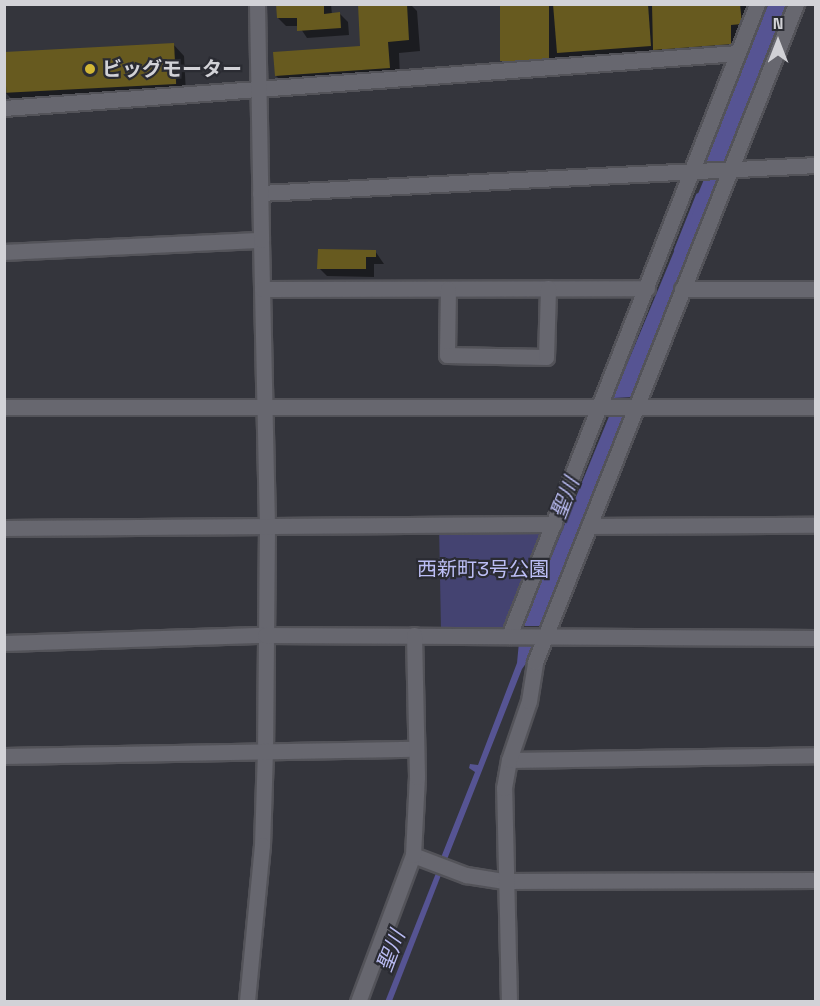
<!DOCTYPE html>
<meta charset="utf-8">
<style>
body{margin:0}
#map{position:relative;width:820px;height:1006px;overflow:hidden;background:#34353c;font-family:"Space Grotesk","Noto Sans JP",sans-serif}
div>[style]{position:absolute}
.green>*{inset:0;background:#444371}
.water>*{inset:0;background:#565493}
.shadow>*{inset:0;background:#0007}
.stream>*{height:4px;margin:-2px;padding:0 2px;transform-origin:2px;border-radius:2px;background:#565493}
.building>*{inset:0;background:#675a1f;transform-origin:0 0}
.roads{filter:drop-shadow(2px 0 #535359) drop-shadow(-2px 0 #535359) drop-shadow(0 2px #535359) drop-shadow(0 -2px #535359)}
.minor>*{height:15px;margin:-7.5px;padding:0 7.5px;transform-origin:7.5px;border-radius:7.5px;background:#67676f}
.tertiary>*{height:15px;margin:-7.5px;padding:0 7.5px;transform-origin:7.5px;border-radius:7.5px;background:#67676f}
.dots>*{width:16px;height:16px;translate:-50% -50%;box-sizing:border-box;border:3px solid #2a2b32;border-radius:50%}
span{translate:-50% -50%;white-space:nowrap;text-align:center;line-height:1.15;-webkit-text-stroke:4.5px #2a2b32;paint-order:stroke}
.poi-label{font-size:20px;color:#d2d2d7;font-weight:700}
.left{translate:0 -50%;text-align:left}
.park-label{font-size:20px;color:#bcbef5}
.water-label{font-size:21px;color:#b9bbf2;font-style:italic}
.frame{position:absolute;inset:0;border:6px solid #d2d2d7;pointer-events:none}
.north{position:absolute;left:748px;top:12px;width:60px;height:60px;-webkit-text-stroke:4px #2a2b32;paint-order:stroke;rotate:0deg;font-size:16px;font-weight:700;line-height:24px;text-align:center;color:#d2d2d7}
.north::after{content:'';display:block;margin:auto;width:21px;height:27px;background:#d2d2d7;clip-path:polygon(50% 0,100% 100%,50% 72%,0 100%)}
</style>
<div id="map">
<div class="green">
<i style="clip-path:polygon(549px 524px,506px 628px,441px 629px,439px 525px)"></i>
</div>
<div class="water">
<i style="clip-path:polygon(768px 5px,786px 5px,727px 161px,705px 161px)"></i>
<i style="clip-path:polygon(721px 176px,632px 397px,613px 398px,705px 177px)"></i>
<i style="clip-path:polygon(610px 414px,629px 414px,546px 626px,523px 626px)"></i>
<i style="clip-path:polygon(519px 642px,541px 642px,522px 669px,446px 862px,440px 860px,475px 772px,469px 768px,470px 764px,478px 765px,517px 663px)"></i>
<i style="clip-path:polygon(438px 868px,443px 870px,392px 1001px,385px 1002px)"></i>
</div>
<div class="shadow">
<i style="clip-path:polygon(278px 4px,331px 4px,332px 15px,340px 14px,348px 22px,349px 35px,307px 38px,299px 26px,286px 26px,278px 18px)"></i>
<i style="clip-path:polygon(359px 4px,410px 4px,417px 11px,420px 51px,399px 53px,400px 78px,288px 87px,276px 76px,362px 47px)"></i>
<i style="clip-path:polygon(evenodd,502px 4px,746px 4px,750px 8px,742px 55px,569px 64px,563px 57px,564px 69px,517px 72px,506px 61px,502px 4px,739px 42px,739px 45px,664px 51px,664px 48px,739px 42px)"></i>
<i style="clip-path:polygon(173px 44px,184px 56px,186px 94px,17px 105px,6px 93px)"></i>
<i style="clip-path:polygon(375px 251px,384px 264px,374px 264px,374px 277px,327px 276px,319px 268px)"></i>
</div>
<div class="stream">
<i style="left:676px;top:250px;width:59px;rotate:-68.2deg"></i>
</div>
<div class="building">
<i style="clip-path:polygon(276px 4px,324px 4px,324px 14px,340px 12px,341px 28px,297px 31px,297px 18px,277px 18px)"></i>
<i style="clip-path:polygon(358px 4px,407px 4px,409px 40px,388px 42px,390px 68px,275px 76px,273px 52px,360px 46px)"></i>
<i style="left:500px;top:4px;width:49px;height:57px"></i>
<i style="clip-path:polygon(553px 4px,648px 4px,651px 46px,557px 53px)"></i>
<i style="clip-path:polygon(652px 4px,740px 4px,742px 24px,731px 25px,731px 44px,653px 50px)"></i>
<i style="left:174px;top:43px;width:41px;height:170px;rotate:87deg"></i>
<i style="clip-path:polygon(318px 249px,376px 250px,376px 257px,366px 257px,366px 269px,317px 269px)"></i>
</div>
<div class="roads">
<div class="minor">
<i style="left:4px;top:108px;width:735px;rotate:-4.29deg"></i>
<i style="left:260px;top:193px;width:557px;rotate:-2.88deg"></i>
<i style="left:4px;top:252px;width:257px;rotate:-2.7deg"></i>
<i style="left:261px;top:240px;width:286px;rotate:88.8deg"></i>
<i style="left:267px;top:526px;width:224px;rotate:90.5deg"></i>
<i style="left:265px;top:750px;width:95px;rotate:91.8deg"></i>
<i style="left:262px;top:845px;width:158px;rotate:95.5deg"></i>
<i style="left:262px;top:289px;width:385px;rotate:-0.1deg"></i>
<i style="left:448px;top:289px;width:66px;rotate:90.9deg"></i>
<i style="left:447px;top:355px;width:99px;rotate:1.2deg"></i>
<i style="left:546px;top:357px;width:69px;rotate:-88.3deg"></i>
<i style="left:682px;top:289px;width:134px"></i>
<i style="left:4px;top:407px;width:812px"></i>
<i style="left:589px;top:526px;width:227px;rotate:-0.3deg"></i>
<i style="left:4px;top:528px;width:550px;rotate:-0.42deg"></i>
<i style="left:509px;top:636px;width:679px;rotate:-68.57deg"></i>
<i style="left:4px;top:643px;width:261px;rotate:-1.8deg"></i>
<i style="left:265px;top:635px;width:551px;rotate:0.31deg"></i>
<i style="left:4px;top:756px;width:411px;rotate:-1deg"></i>
<i style="left:509px;top:760px;width:307px;rotate:-0.9deg"></i>
<i style="left:413px;top:855px;width:57px;rotate:20.7deg"></i>
<i style="left:466px;top:875px;width:39px;rotate:9deg"></i>
<i style="left:505px;top:881px;width:311px;rotate:-0.2deg"></i>
<i style="left:358px;top:1002px;width:157px;rotate:-69.5deg"></i>
<i style="left:413px;top:855px;width:78px;rotate:-87.1deg"></i>
<i style="left:417px;top:777px;width:142px;rotate:-91.2deg"></i>
<i style="left:509px;top:1002px;width:214px;rotate:-91.3deg"></i>
<i style="left:504px;top:788px;width:28px;rotate:-80deg"></i>
<i style="left:509px;top:760px;width:62px;rotate:-71.3deg"></i>
<i style="left:529px;top:701px;width:39px;rotate:-81deg"></i>
<i style="left:535px;top:662px;width:708px;rotate:-68.36deg"></i>
</div>
<div class="tertiary">
<i style="left:257px;top:4px;width:236px;rotate:89deg"></i>
</div>
</div>
<div class="dots">
<i style="left:90px;top:69px;background:#d2b736"></i>
</div>
<div class="poi-label">
<span class="left" style="left:102px;top:69px">ビッグモーター</span>
</div>
<div class="park-label">
<span style="left:483px;top:569px">西新町3号公園</span>
</div>
<div class="water-label">
<span style="left:565px;top:498px;rotate:-69deg">聖川</span>
<span style="left:391px;top:951px;rotate:-69deg">聖川</span>
</div>
<div class="frame"></div>
<div class="north">N</div>
</div>
